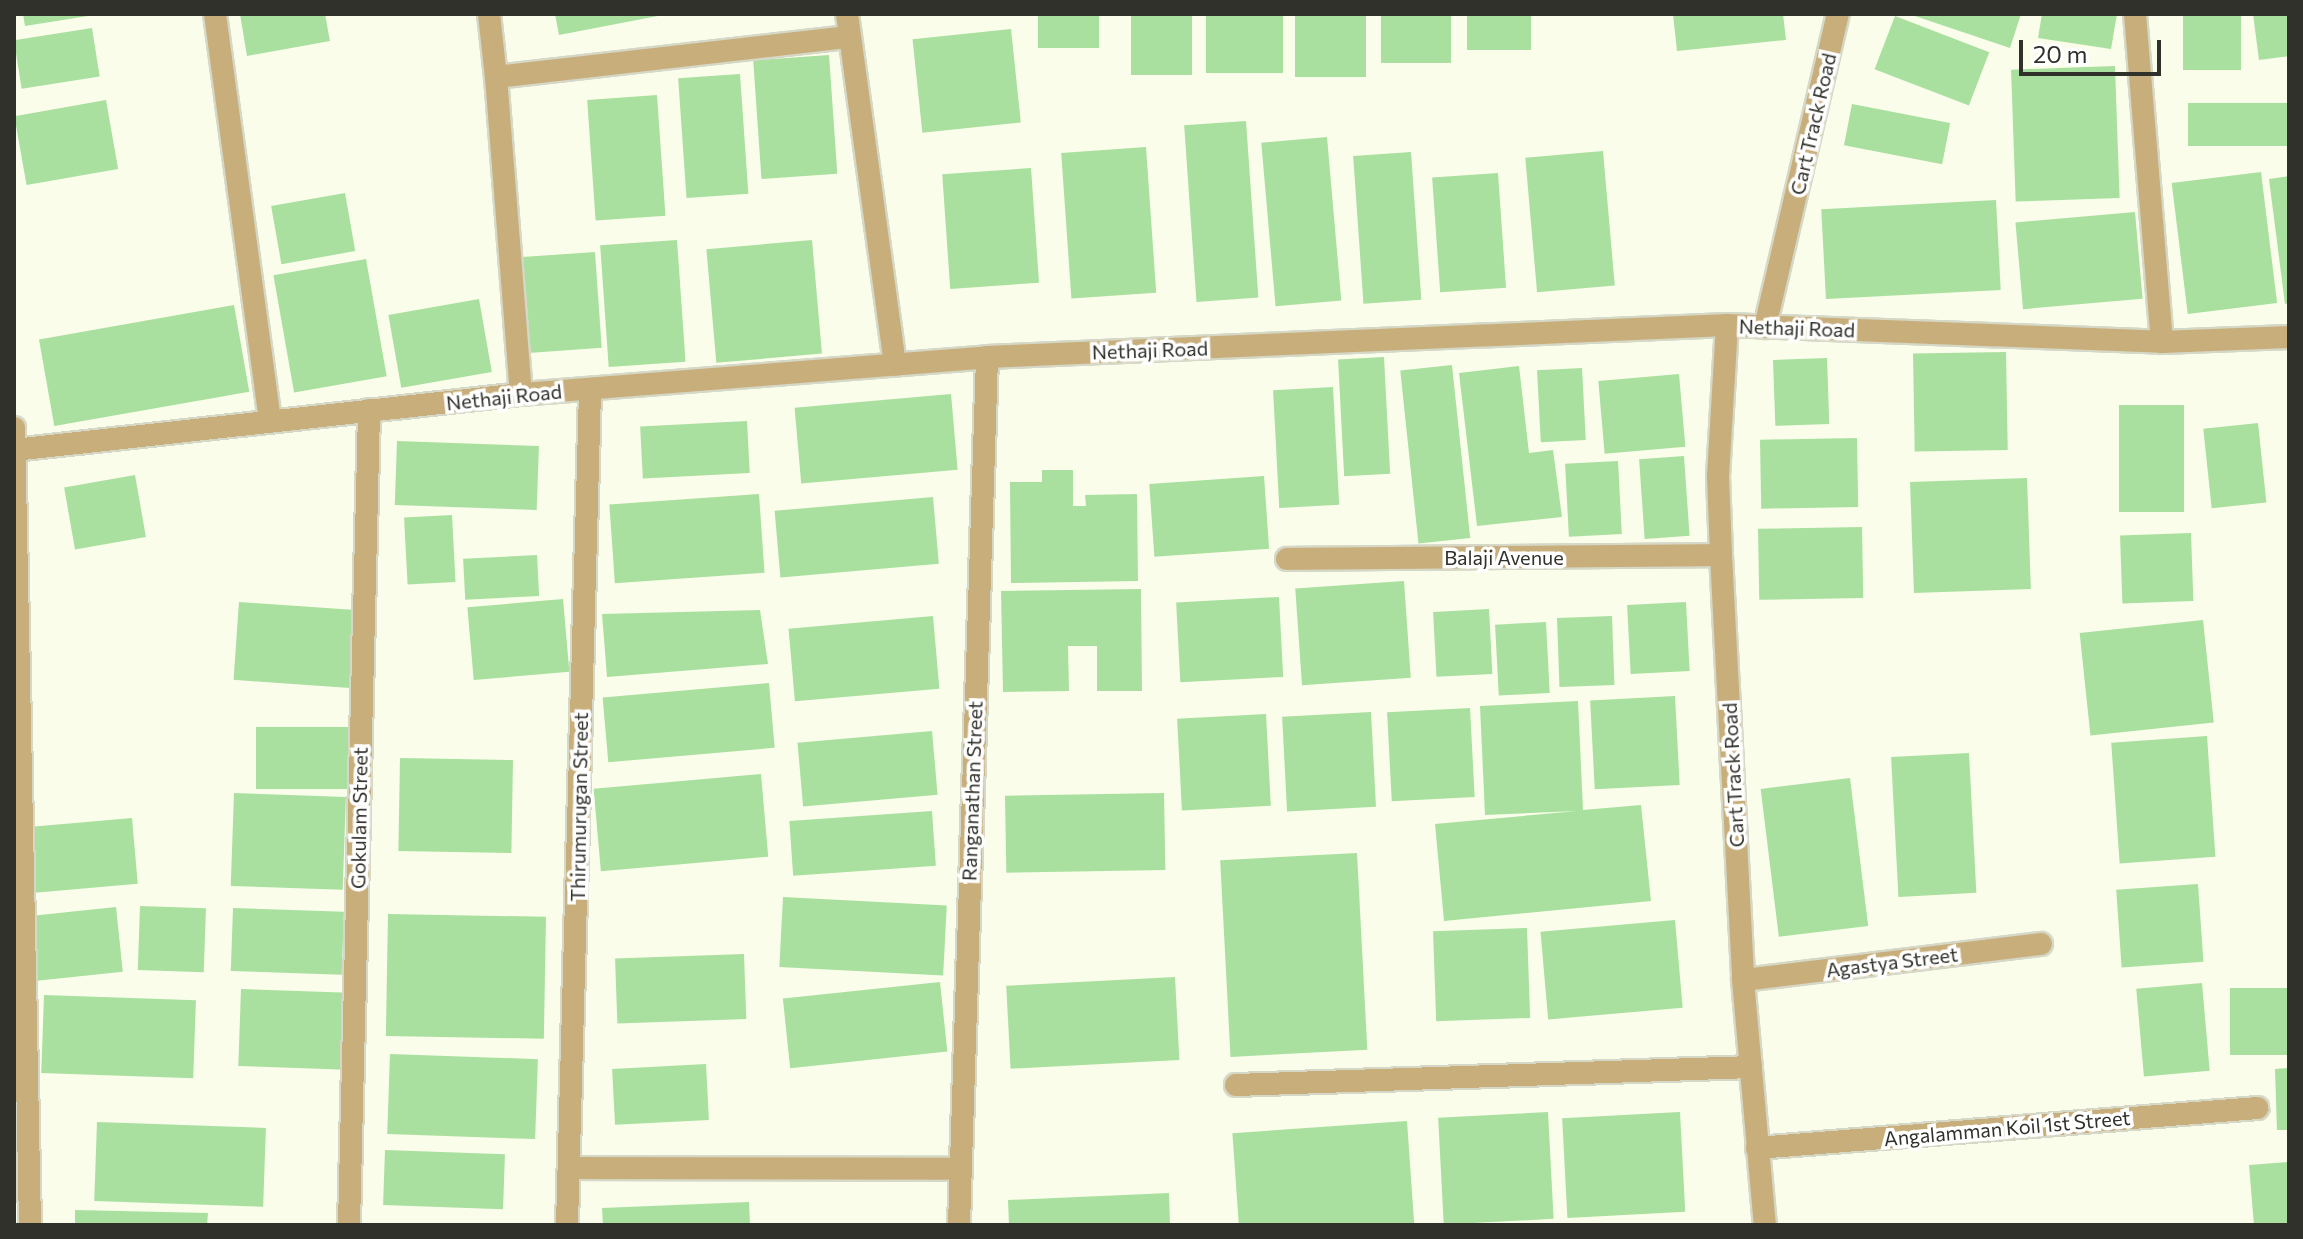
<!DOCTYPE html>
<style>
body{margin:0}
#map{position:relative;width:2303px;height:1239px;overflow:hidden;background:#fafdea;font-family:Commissioner,sans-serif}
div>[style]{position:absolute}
.building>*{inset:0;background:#a9e09f;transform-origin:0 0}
.roads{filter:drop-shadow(2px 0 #d6d8c7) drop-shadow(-2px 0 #d6d8c7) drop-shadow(0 2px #d6d8c7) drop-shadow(0 -2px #d6d8c7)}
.minor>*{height:22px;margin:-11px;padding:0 11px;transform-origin:11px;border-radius:11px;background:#c8ae7b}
.tertiary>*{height:22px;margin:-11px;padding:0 11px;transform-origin:11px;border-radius:11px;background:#c8ae7b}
span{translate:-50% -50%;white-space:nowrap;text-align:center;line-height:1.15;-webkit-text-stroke:7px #fff;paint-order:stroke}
.street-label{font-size:20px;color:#30312a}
.frame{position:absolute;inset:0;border:16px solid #30312a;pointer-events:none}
.scale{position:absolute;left:2019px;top:40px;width:142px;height:36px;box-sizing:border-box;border:4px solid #30312a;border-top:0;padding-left:10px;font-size:24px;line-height:28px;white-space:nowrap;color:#30312a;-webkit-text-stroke:6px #fff;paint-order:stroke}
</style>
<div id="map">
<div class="building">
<i style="clip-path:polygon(23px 14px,88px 14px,88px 16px,25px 26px)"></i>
<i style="clip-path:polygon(240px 14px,325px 14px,330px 41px,247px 56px)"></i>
<i style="clip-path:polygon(555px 14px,663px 14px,663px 15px,559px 35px)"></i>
<i style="left:1038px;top:14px;width:61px;height:34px"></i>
<i style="left:1131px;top:14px;width:61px;height:61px"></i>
<i style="left:1206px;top:14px;width:77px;height:59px"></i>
<i style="left:1295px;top:14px;width:71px;height:63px"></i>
<i style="left:1381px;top:14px;width:70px;height:49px"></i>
<i style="left:1467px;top:14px;width:64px;height:36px"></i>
<i style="clip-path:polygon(1673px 14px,1783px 14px,1786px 40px,1677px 51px)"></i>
<i style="clip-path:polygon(1909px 14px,2021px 14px,2010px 48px)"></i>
<i style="clip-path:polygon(2042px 14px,2117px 14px,2111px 49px,2038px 38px)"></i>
<i style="left:2183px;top:14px;width:58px;height:56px"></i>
<i style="clip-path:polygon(2253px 14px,2289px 14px,2289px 56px,2259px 60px)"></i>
<i style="left:1895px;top:16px;width:101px;height:57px;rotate:21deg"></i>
<i style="left:92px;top:28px;width:49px;height:79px;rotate:81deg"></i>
<i style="left:1011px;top:29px;width:94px;height:99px;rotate:84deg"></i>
<i style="left:829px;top:55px;width:119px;height:76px;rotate:86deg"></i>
<i style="left:2115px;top:66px;width:132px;height:104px;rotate:88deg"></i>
<i style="left:740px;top:74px;width:120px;height:62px;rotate:86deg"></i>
<i style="left:657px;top:95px;width:121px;height:70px;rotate:86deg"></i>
<i style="left:106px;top:100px;width:70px;height:93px;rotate:80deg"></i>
<i style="left:2289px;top:103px;width:43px;height:101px;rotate:90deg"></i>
<i style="left:1852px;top:104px;width:100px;height:42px;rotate:11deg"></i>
<i style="left:1246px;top:121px;width:177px;height:62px;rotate:86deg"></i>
<i style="left:1327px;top:137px;width:164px;height:66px;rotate:85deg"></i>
<i style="left:1146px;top:147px;width:146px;height:85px;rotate:86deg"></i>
<i style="left:1603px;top:151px;width:135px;height:78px;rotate:85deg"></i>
<i style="left:1411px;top:152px;width:148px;height:58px;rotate:86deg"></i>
<i style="left:1031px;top:168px;width:115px;height:89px;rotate:86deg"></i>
<i style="left:2261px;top:172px;width:132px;height:90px;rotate:83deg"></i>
<i style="left:1498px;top:173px;width:115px;height:66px;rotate:86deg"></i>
<i style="clip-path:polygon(2289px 176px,2289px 303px,2285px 304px,2269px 179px)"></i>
<i style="left:345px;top:193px;width:59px;height:75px;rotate:80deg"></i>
<i style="left:1996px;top:200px;width:90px;height:175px;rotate:87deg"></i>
<i style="left:2135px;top:212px;width:87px;height:120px;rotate:85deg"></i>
<i style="left:677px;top:240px;width:122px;height:77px;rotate:86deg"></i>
<i style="left:812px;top:240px;width:114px;height:106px;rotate:85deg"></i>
<i style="left:595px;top:252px;width:96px;height:77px;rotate:86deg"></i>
<i style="left:366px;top:259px;width:119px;height:94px;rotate:80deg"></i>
<i style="left:479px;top:299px;width:74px;height:92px;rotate:80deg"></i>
<i style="left:234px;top:305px;width:88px;height:198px;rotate:80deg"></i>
<i style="left:2006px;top:352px;width:98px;height:93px;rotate:89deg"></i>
<i style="left:1384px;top:357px;width:117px;height:46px;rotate:87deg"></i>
<i style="left:1827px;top:358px;width:66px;height:54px;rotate:88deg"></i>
<i style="left:1452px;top:365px;width:174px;height:52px;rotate:84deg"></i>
<i style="clip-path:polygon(1519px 366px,1529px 453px,1553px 450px,1562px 517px,1477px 526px,1459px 373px)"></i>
<i style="left:1582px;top:368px;width:72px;height:45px;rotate:87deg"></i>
<i style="left:1679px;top:374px;width:73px;height:81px;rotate:85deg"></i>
<i style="left:1333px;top:387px;width:118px;height:60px;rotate:87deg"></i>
<i style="left:951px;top:394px;width:76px;height:157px;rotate:85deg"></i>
<i style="left:2119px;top:405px;width:65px;height:107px"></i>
<i style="left:747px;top:421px;width:52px;height:107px;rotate:87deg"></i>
<i style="left:2258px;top:423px;width:80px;height:55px;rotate:84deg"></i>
<i style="left:1857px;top:438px;width:69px;height:97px;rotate:89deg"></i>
<i style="left:397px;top:441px;width:142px;height:64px;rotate:2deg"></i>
<i style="left:1684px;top:456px;width:80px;height:45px;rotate:86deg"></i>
<i style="left:1618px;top:461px;width:73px;height:53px;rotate:87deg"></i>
<i style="clip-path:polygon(1042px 470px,1073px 470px,1073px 506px,1086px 506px,1085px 495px,1137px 494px,1138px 581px,1011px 583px,1010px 482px,1042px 482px)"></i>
<i style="left:135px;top:475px;width:63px;height:72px;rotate:80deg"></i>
<i style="left:1264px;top:476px;width:73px;height:115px;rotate:86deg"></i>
<i style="left:2027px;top:478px;width:111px;height:117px;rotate:88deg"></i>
<i style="left:759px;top:494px;width:79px;height:150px;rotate:86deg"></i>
<i style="left:933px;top:497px;width:67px;height:159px;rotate:85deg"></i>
<i style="left:452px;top:515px;width:67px;height:48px;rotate:87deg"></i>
<i style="left:1862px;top:527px;width:71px;height:104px;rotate:89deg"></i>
<i style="left:2191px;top:533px;width:68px;height:71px;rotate:88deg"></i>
<i style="left:537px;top:555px;width:41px;height:74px;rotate:87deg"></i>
<i style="left:1404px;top:581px;width:97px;height:109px;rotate:86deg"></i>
<i style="clip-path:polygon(1141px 589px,1142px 691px,1097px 691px,1097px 646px,1068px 646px,1069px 691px,1003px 692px,1001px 591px)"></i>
<i style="left:1279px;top:597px;width:80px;height:103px;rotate:87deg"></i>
<i style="left:563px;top:599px;width:73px;height:96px;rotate:85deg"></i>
<i style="left:239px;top:602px;width:120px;height:78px;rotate:4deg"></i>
<i style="left:1686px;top:602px;width:69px;height:59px;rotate:87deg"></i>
<i style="left:1489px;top:609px;width:65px;height:56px;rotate:87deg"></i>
<i style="clip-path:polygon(760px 610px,768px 664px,607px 677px,602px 614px)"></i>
<i style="left:933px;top:616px;width:73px;height:145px;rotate:85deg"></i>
<i style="left:1612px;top:616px;width:69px;height:55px;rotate:88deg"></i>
<i style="left:2203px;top:620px;width:103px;height:124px;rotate:84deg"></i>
<i style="left:1546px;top:622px;width:71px;height:51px;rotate:87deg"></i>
<i style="left:769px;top:683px;width:65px;height:167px;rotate:85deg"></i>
<i style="left:1675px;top:696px;width:89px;height:85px;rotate:87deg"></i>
<i style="clip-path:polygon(1578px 701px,1583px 810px,1641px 805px,1651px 901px,1444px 921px,1435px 824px,1577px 811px,1485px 815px,1480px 706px)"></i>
<i style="left:1470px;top:708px;width:89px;height:83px;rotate:87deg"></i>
<i style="left:1371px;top:712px;width:95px;height:89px;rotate:87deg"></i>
<i style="left:1266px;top:714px;width:92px;height:89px;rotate:87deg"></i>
<i style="left:256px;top:727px;width:98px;height:62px"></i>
<i style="left:932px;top:731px;width:64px;height:135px;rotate:85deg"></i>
<i style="left:2207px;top:736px;width:121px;height:96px;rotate:86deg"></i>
<i style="left:1969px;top:753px;width:140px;height:78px;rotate:87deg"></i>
<i style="left:400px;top:758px;width:113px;height:93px;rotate:1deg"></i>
<i style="left:761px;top:774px;width:83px;height:168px;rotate:85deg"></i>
<i style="left:1850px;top:778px;width:149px;height:90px;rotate:83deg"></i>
<i style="left:234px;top:793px;width:112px;height:93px;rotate:2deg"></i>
<i style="left:1164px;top:793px;width:77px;height:159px;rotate:89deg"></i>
<i style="left:932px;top:811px;width:55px;height:143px;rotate:86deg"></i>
<i style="left:132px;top:818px;width:66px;height:109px;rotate:85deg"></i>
<i style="left:1357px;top:853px;width:197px;height:137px;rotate:87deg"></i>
<i style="left:2198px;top:884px;width:78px;height:82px;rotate:86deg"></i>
<i style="left:783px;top:897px;width:164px;height:70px;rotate:3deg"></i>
<i style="left:140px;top:906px;width:66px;height:64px;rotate:2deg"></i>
<i style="left:116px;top:907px;width:65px;height:91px;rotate:84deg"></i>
<i style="left:233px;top:908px;width:111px;height:63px;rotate:2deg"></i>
<i style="left:388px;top:914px;width:158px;height:122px;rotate:1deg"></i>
<i style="left:1675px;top:920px;width:88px;height:135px;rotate:85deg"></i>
<i style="left:1527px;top:928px;width:90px;height:94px;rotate:88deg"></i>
<i style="left:744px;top:954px;width:65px;height:129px;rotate:88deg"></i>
<i style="left:1175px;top:977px;width:83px;height:169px;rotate:87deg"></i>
<i style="left:940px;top:982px;width:70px;height:158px;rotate:84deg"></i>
<i style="left:2202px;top:983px;width:88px;height:66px;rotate:85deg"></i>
<i style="left:2289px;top:988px;width:67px;height:59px;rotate:90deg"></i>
<i style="left:241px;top:989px;width:108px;height:77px;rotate:2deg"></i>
<i style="left:44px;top:995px;width:152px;height:78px;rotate:2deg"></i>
<i style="left:390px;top:1054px;width:148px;height:80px;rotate:2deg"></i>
<i style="left:706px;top:1064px;width:56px;height:94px;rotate:87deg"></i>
<i style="clip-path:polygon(2289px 1068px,2289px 1130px,2277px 1130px,2275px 1069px)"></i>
<i style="left:1548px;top:1112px;width:107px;height:110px;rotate:87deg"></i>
<i style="left:1680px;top:1112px;width:100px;height:118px;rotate:87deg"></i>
<i style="left:1407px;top:1121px;width:104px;height:175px;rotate:86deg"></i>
<i style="left:97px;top:1122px;width:169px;height:79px;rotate:2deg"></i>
<i style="left:385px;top:1150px;width:120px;height:55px;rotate:2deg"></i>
<i style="clip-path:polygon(2289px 1162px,2289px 1225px,2254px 1225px,2249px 1165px)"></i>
<i style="clip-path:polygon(1169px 1193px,1170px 1225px,1009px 1225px,1008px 1200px)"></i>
<i style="clip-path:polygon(749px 1202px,750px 1225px,603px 1225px,602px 1208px)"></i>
<i style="clip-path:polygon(75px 1210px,208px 1213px,207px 1225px,75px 1225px)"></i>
</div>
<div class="roads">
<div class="minor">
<i style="left:215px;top:14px;width:410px;rotate:82.3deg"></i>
<i style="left:489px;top:14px;width:63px;rotate:83.7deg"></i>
<i style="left:496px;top:77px;width:355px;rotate:-6.5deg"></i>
<i style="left:847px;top:14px;width:354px;rotate:82.2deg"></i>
<i style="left:2135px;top:14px;width:329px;rotate:85.3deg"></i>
<i style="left:496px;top:77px;width:318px;rotate:85.5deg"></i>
<i style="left:14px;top:428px;width:797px;rotate:88.85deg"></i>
<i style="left:1287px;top:559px;width:434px;rotate:-0.5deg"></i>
<i style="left:1743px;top:980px;width:300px;rotate:-6.9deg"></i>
<i style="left:1236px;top:1085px;width:515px;rotate:-2deg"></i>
<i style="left:1757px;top:1148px;width:502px;rotate:-4.57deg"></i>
<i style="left:570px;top:1168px;width:389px;rotate:0.1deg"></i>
<i style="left:349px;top:1225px;width:815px;rotate:-88.59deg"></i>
<i style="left:567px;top:1225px;width:836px;rotate:-88.42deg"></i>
<i style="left:959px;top:1225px;width:868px;rotate:-88.15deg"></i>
</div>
<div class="tertiary">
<i style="left:1727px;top:325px;width:151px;rotate:93.4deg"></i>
<i style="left:1718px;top:476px;width:79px;rotate:87.8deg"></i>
<i style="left:1721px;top:555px;width:426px;rotate:87deg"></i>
<i style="left:1743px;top:980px;width:246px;rotate:84.9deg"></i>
<i style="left:1765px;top:327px;width:321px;rotate:-76.9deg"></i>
<i style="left:14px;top:450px;width:510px;rotate:-6.3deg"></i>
<i style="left:521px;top:394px;width:467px;rotate:-4.5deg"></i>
<i style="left:987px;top:357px;width:741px;rotate:-2.48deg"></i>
<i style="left:1727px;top:325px;width:435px;rotate:2.2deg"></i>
<i style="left:2162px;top:342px;width:127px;rotate:-2.3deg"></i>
</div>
</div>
<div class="street-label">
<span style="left:1813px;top:124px;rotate:-77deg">Cart Track Road</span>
<span style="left:1797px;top:328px;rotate:2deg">Nethaji Road</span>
<span style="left:1150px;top:350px;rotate:-2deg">Nethaji Road</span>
<span style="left:504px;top:397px;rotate:-6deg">Nethaji Road</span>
<span style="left:1504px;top:557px">Balaji Avenue</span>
<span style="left:1733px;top:775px;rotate:-93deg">Cart Track Road</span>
<span style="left:972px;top:791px;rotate:-88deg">Ranganathan Street</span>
<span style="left:579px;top:807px;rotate:-89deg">Thirumurugan Street</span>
<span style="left:359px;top:818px;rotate:-89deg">Gokulam Street</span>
<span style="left:1892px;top:962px;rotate:-7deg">Agastya Street</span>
<span style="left:2007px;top:1128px;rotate:-5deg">Angalamman Koil 1st Street</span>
</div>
<div class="frame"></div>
<div class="scale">20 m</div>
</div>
